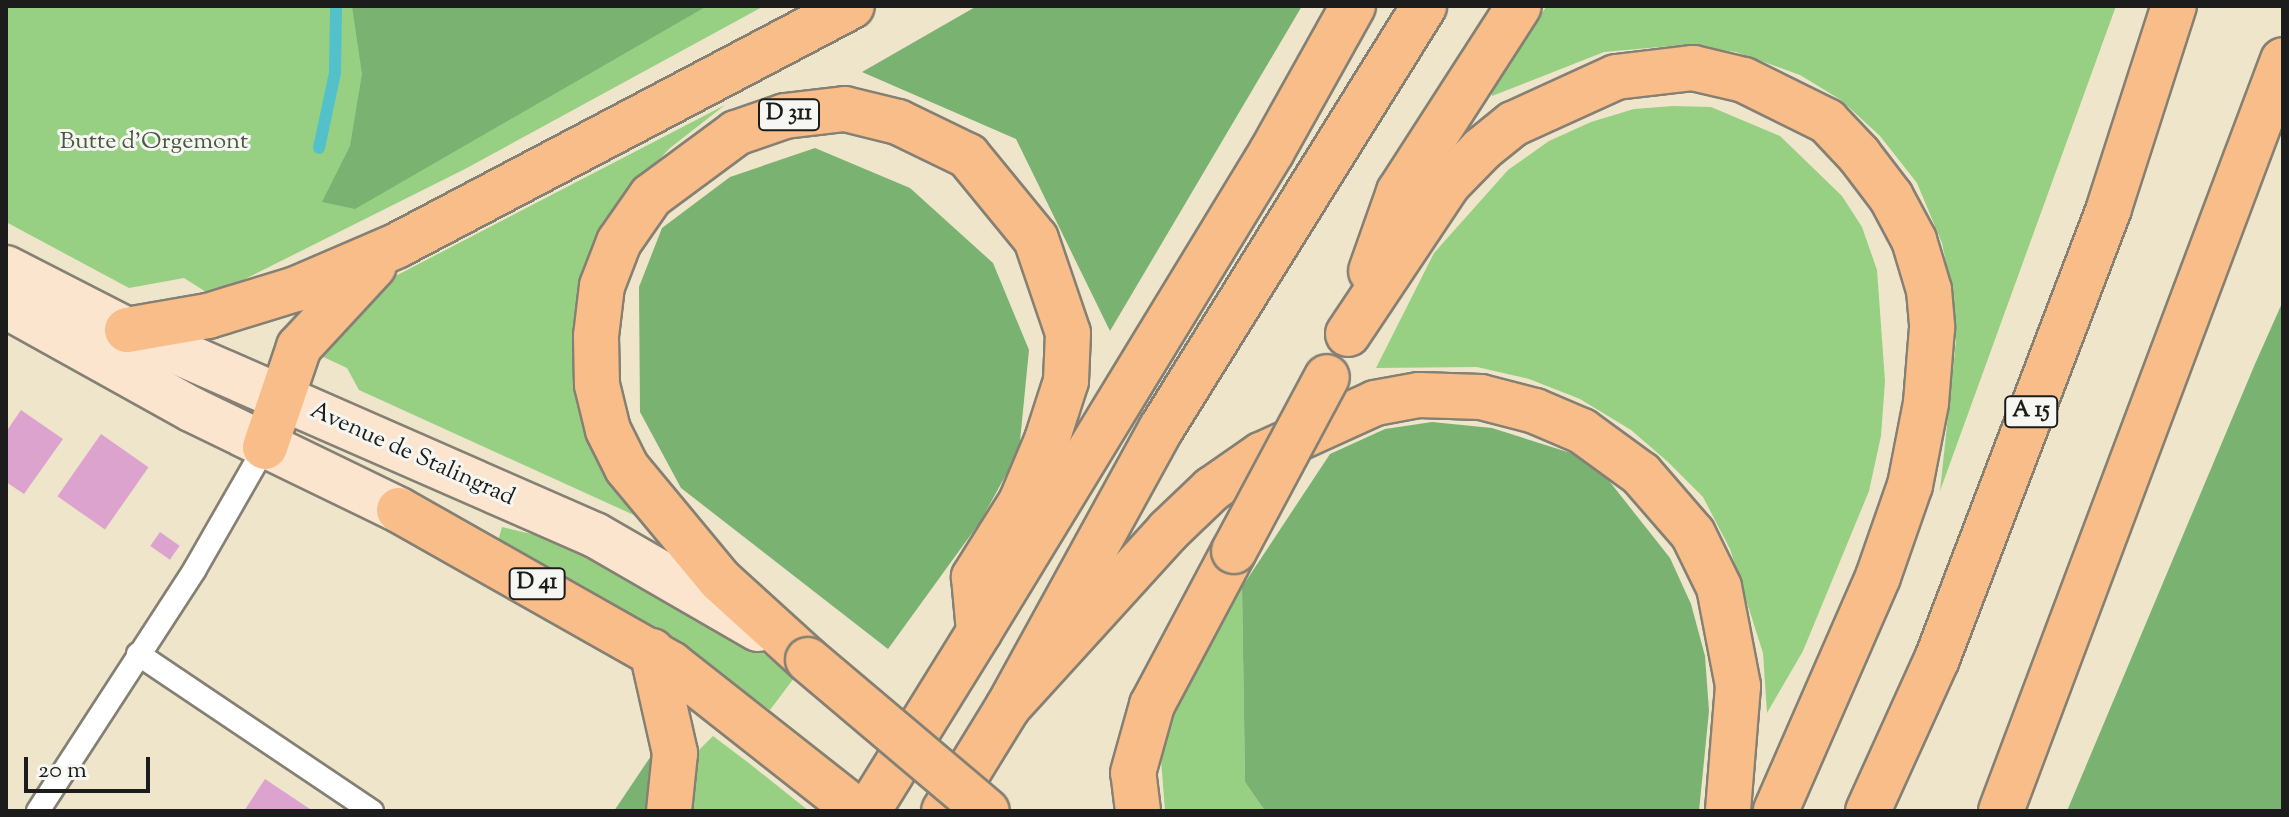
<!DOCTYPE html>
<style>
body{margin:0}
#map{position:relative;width:2289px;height:817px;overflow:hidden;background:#eee5cb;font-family:"Sorts Mill Goudy",serif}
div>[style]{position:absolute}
.green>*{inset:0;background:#97d083}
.forest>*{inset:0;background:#79b271}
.stream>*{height:12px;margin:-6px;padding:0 6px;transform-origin:6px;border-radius:6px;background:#53c1c9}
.building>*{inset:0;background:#dda3cf;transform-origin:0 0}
.roads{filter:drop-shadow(2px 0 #858074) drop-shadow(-2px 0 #858074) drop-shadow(0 2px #858074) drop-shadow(0 -2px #858074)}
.service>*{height:22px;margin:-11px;padding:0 11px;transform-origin:11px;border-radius:11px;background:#fff}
.secondary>*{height:44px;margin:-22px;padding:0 22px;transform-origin:22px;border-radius:22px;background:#fce5cf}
.primary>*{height:44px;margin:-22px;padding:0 22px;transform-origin:22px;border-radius:22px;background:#f8bd88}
.motorway>*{height:44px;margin:-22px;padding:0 22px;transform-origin:22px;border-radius:22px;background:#f8bd88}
.bridges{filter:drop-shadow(2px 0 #858074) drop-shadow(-2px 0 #858074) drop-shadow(0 2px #858074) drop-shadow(0 -2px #858074)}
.primary-bridge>*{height:44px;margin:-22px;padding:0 22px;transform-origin:22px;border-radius:22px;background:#f8bd88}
.motorway-bridge>*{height:44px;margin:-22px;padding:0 22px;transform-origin:22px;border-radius:22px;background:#f8bd88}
span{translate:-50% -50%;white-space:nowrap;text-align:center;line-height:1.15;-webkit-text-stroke:6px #f6f6f2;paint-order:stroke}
.shield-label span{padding:2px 6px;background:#f6f6f2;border:2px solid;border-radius:6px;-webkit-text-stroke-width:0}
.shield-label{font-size:22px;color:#1c1c1c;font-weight:700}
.park-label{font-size:24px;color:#475b40}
.street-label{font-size:24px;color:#1c1c1c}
.frame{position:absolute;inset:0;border:8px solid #1c1c1c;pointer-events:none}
.scale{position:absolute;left:24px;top:757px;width:126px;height:36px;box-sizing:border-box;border:4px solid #1c1c1c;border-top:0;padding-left:10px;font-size:24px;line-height:28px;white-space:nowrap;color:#1c1c1c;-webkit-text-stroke:6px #f6f6f2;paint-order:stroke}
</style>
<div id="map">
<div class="green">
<i style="clip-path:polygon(6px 6px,764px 6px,465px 169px,237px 283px,206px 292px,184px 278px,129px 288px,6px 222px)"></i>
<i style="clip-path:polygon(1547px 6px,2116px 6px,1940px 491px,1956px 341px,1952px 291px,1942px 243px,1917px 183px,1880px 136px,1841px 100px,1800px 75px,1736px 52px,1682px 45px,1604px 52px,1492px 96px,1490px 83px)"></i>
<i style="clip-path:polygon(725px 105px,670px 148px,638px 182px,588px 275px,647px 521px,359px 390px,347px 368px,317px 354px,382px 283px)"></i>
<i style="clip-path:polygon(1673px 106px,1711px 107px,1780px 136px,1842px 196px,1862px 227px,1877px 270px,1885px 381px,1881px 436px,1869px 491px,1803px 651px,1767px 713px,1763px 653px,1730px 549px,1703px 497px,1668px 462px,1631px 430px,1580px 399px,1529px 379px,1477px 367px,1376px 368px,1434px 253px,1508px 170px,1549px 141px,1591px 122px,1634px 109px)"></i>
<i style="clip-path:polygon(502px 527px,594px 549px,759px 650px,794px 678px,770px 710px,648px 626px,498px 541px)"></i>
<i style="clip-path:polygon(1242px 587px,1245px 782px,1265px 811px,1165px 811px,1160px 746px,1183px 684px)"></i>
<i style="clip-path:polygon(713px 736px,750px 764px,809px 811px,688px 811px,693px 756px)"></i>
</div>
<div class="forest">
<i style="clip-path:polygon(352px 6px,707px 6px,355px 209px,322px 202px,350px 146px,362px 74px)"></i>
<i style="clip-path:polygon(977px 6px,1302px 6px,1110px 331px,1016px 139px,862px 72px)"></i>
<i style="clip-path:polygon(815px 148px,910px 188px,993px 263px,1029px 350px,1019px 451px,980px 522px,888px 649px,681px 488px,640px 412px,639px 287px,662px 228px,730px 177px)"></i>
<i style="clip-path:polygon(2283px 301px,2283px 811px,2067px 811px,2255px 364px)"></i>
<i style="clip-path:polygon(1432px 422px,1492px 428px,1574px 454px,1606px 477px,1670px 558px,1691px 604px,1705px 656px,1709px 711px,1699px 811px,1265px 811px,1245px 782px,1242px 587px,1330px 454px,1385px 429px)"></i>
<i style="clip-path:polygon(657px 747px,654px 811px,614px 811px)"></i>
</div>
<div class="stream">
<i style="left:319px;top:148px;width:77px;rotate:-78deg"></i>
<i style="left:335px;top:73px;width:67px;rotate:-89.1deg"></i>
</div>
<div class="building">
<i style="clip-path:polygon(21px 410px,63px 439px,24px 494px,6px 482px,6px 432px)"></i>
<i style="left:101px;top:434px;width:58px;height:76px;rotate:35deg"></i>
<i style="left:160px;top:532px;width:24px;height:17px;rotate:35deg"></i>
<i style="clip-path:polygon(265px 779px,313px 811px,244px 811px)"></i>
</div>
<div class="roads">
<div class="service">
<i style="left:138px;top:654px;width:282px;rotate:33.9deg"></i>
<i style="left:38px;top:811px;width:288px;rotate:-57deg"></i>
<i style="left:195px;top:569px;width:141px;rotate:-60.2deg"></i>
</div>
<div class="secondary">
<i style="left:6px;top:268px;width:136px;rotate:27.1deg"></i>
<i style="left:127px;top:330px;width:511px;rotate:23.66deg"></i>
<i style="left:595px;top:535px;width:188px;rotate:30deg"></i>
<i style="left:6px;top:306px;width:212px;rotate:29.1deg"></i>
<i style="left:191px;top:409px;width:231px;rotate:25.9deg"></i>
</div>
<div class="primary">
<i style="left:399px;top:510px;width:313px;rotate:29.5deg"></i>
<i style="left:671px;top:664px;width:238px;rotate:38.2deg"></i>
<i style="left:652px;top:651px;width:105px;rotate:77.3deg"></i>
<i style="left:675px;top:753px;width:58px;rotate:95.9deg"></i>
<i style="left:808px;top:660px;width:119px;rotate:-137.7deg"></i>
<i style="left:720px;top:580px;width:146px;rotate:-129.7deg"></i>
<i style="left:627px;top:468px;width:42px;rotate:-116.6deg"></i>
<i style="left:608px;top:430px;width:46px;rotate:-103.7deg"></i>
<i style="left:597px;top:385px;width:49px;rotate:-91.2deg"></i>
<i style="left:596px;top:336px;width:50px;rotate:-83.2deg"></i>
<i style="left:602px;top:286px;width:47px;rotate:-68.9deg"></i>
<i style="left:619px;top:242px;width:56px;rotate:-55.2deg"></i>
<i style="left:651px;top:196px;width:106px;rotate:-36.5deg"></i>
<i style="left:736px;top:133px;width:52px;rotate:-19.1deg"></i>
<i style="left:785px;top:116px;width:60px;rotate:-6.7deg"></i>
<i style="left:845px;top:109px;width:55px;rotate:13.8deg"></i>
<i style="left:898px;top:122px;width:78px;rotate:25.9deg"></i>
<i style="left:968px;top:156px;width:107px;rotate:50.7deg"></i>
<i style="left:1036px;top:239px;width:99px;rotate:71.2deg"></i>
<i style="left:1068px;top:333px;width:48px;rotate:92.4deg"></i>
<i style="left:1066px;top:381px;width:62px;rotate:107.9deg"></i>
<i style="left:1047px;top:440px;width:67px;rotate:112.8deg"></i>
<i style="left:1021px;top:502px;width:89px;rotate:122.1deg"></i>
<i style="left:974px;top:577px;width:55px;rotate:84.8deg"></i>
<i style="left:979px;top:632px;width:211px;rotate:121.8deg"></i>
</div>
<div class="motorway">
<i style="left:1371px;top:271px;width:84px;rotate:-70.5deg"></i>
<i style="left:1399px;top:192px;width:221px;rotate:-57.2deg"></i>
<i style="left:127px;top:330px;width:82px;rotate:-9.8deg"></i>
<i style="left:208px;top:316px;width:92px;rotate:-17.1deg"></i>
<i style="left:296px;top:289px;width:109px;rotate:-23.3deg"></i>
<i style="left:396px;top:246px;width:515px;rotate:-27.76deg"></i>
<i style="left:1348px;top:334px;width:180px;rotate:-56.3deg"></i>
<i style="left:1448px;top:184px;width:49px;rotate:-45.8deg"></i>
<i style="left:1482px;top:149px;width:40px;rotate:-39deg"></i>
<i style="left:1513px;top:124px;width:113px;rotate:-24.5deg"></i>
<i style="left:1616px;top:77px;width:78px;rotate:-6.7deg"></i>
<i style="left:1693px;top:68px;width:52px;rotate:13.2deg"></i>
<i style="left:1744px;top:80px;width:93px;rotate:26.3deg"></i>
<i style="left:1827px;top:121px;width:47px;rotate:46.7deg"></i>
<i style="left:1859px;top:155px;width:53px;rotate:52.7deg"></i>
<i style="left:1891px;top:197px;width:49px;rotate:61.9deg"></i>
<i style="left:1914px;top:240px;width:52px;rotate:73.3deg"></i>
<i style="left:1929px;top:290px;width:38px;rotate:85deg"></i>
<i style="left:1932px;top:328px;width:75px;rotate:94.6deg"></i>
<i style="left:1926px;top:403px;width:84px;rotate:101deg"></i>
<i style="left:1910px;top:485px;width:97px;rotate:109.2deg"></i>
<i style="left:1878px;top:577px;width:255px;rotate:113.6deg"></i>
<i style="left:265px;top:447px;width:106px;rotate:-71.2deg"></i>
<i style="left:299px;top:347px;width:110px;rotate:-47.2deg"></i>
<i style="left:979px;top:632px;width:563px;rotate:-58.65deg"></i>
<i style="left:1272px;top:151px;width:166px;rotate:-60.8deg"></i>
<i style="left:1008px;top:707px;width:238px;rotate:-47.7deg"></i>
<i style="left:1168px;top:531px;width:61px;rotate:-43.7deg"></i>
<i style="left:1212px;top:489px;width:60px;rotate:-34.8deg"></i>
<i style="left:1261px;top:455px;width:125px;rotate:-24.5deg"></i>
<i style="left:1375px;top:403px;width:45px;rotate:-10.3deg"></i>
<i style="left:1419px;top:395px;width:62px;rotate:1.8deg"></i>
<i style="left:1481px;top:397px;width:56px;rotate:14.5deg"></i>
<i style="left:1535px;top:411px;width:51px;rotate:23.1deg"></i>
<i style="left:1582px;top:431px;width:73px;rotate:36.1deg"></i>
<i style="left:1641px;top:474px;width:79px;rotate:49.1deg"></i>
<i style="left:1693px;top:534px;width:59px;rotate:63.9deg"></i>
<i style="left:1719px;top:587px;width:101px;rotate:79.1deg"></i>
<i style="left:1738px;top:686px;width:125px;rotate:94.6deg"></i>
<i style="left:944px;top:811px;width:122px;rotate:-58.4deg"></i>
<i style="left:1008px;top:707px;width:317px;rotate:-61.2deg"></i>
<i style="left:1161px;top:429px;width:498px;rotate:-58.1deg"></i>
<i style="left:1138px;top:811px;width:38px;rotate:-97deg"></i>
<i style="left:1133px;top:773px;width:71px;rotate:-74.4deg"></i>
<i style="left:1152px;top:705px;width:174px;rotate:-62deg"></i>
<i style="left:1868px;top:811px;width:167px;rotate:-65.6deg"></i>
<i style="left:1937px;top:659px;width:483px;rotate:-69.1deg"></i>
<i style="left:2109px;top:208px;width:212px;rotate:-72.2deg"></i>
<i style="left:2001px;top:811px;width:802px;rotate:-69.42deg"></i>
</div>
</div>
<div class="bridges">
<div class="primary-bridge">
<i style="left:808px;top:660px;width:234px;rotate:40.2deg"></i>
</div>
<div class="motorway-bridge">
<i style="left:1234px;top:551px;width:197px;rotate:-61.9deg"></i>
</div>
</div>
<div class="shield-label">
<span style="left:789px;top:115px">D 311</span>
<span style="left:2031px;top:412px">A 15</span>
<span style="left:537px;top:584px">D 41</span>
</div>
<div class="park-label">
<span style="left:154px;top:143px">Butte d'Orgemont</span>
</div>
<div class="street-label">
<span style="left:412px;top:455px;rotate:24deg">Avenue de Stalingrad</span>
</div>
<div class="frame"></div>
<div class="scale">20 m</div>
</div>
